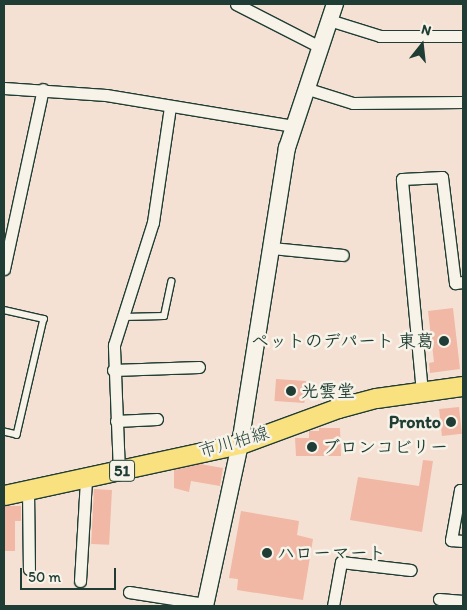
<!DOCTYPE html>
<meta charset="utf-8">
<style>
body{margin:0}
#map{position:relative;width:467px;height:610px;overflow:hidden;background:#f5e1d4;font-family:Itim,"Klee One",sans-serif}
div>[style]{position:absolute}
.building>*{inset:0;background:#f0b8a5;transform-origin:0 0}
.roads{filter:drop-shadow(1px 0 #1f3d34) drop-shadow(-1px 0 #1f3d34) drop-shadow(0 1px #1f3d34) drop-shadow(0 -1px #1f3d34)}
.lane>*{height:5.5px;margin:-2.75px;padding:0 2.75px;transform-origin:2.75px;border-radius:2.75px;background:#f7f3e8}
.street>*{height:11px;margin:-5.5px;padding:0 5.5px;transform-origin:5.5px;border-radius:5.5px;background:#f7f3e8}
.secondary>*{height:16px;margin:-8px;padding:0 8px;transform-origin:8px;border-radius:8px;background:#f7f3e8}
.primary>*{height:19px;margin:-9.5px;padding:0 9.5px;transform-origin:9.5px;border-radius:9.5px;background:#fae180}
.dots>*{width:14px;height:14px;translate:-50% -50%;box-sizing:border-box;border:2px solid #f7f3e8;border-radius:50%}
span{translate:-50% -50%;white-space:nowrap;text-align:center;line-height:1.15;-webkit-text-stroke:5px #f7f3e8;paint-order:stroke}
.shield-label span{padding:1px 4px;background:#f7f3e8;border:1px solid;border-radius:4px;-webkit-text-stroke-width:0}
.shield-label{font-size:16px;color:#1f3d34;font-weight:700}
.poi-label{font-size:18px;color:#1f3d34;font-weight:700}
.right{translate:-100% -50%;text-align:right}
.left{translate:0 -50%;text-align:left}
.street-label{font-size:18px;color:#1f3d34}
.frame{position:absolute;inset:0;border:5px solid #1f3d34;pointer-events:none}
.north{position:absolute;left:397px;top:20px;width:50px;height:50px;-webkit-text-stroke:4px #f7f3e8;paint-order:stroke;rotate:16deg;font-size:14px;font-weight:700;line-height:20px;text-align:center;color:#1f3d34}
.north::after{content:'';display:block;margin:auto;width:18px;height:22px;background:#1f3d34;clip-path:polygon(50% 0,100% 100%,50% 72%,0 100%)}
.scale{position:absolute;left:20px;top:568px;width:96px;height:22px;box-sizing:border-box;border:2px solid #1f3d34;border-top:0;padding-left:6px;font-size:15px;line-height:18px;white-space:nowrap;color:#1f3d34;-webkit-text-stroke:4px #f7f3e8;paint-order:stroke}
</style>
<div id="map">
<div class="building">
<i style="clip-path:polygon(453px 308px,460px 369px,430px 373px,429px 363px,434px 362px,428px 311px)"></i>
<i style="left:276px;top:379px;width:30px;height:22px;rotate:4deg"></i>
<i style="left:459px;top:407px;width:27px;height:20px;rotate:84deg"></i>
<i style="clip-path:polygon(319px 428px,340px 428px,341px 456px,296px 456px,295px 438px,309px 438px,309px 431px,319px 431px)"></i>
<i style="clip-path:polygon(423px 460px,433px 461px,422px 532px,350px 520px,358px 477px,419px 486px)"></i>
<i style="clip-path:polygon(200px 464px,223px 468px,220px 486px,191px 481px,189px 492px,174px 488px,174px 470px)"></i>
<i style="left:94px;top:489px;width:18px;height:55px;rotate:3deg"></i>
<i style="clip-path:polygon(4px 506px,21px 506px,21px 521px,15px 521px,15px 551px,4px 551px)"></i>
<i style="clip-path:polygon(241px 511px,299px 521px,297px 535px,313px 539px,303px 600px,237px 590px,238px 579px,229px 578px)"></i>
</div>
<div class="roads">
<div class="lane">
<i style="left:4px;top:310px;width:41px;rotate:12.7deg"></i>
<i style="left:44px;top:319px;width:119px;rotate:103.1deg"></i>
<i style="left:17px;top:435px;width:13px;rotate:-167deg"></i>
<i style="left:123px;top:317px;width:41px;rotate:-1.4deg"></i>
<i style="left:164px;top:316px;width:35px;rotate:-78deg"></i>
</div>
<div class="street">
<i style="left:236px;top:4px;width:94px;rotate:27.1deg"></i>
<i style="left:329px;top:20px;width:53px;rotate:17.4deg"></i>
<i style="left:380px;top:36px;width:83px"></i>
<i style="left:4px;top:88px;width:102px;rotate:3.9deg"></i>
<i style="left:106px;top:95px;width:190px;rotate:9.4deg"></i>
<i style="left:305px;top:88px;width:50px;rotate:17.4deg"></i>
<i style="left:353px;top:103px;width:110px;rotate:-0.5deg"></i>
<i style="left:272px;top:248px;width:71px;rotate:5.6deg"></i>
<i style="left:4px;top:269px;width:184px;rotate:-77.8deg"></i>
<i style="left:113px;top:370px;width:86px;rotate:-2deg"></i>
<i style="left:422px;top:392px;width:214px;rotate:-95.4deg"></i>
<i style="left:402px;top:179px;width:40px;rotate:-2.9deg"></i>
<i style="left:442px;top:177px;width:107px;rotate:83deg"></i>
<i style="left:455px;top:283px;width:8px;rotate:-7deg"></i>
<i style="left:116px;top:421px;width:41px;rotate:-2.8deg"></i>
<i style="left:119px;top:472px;width:127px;rotate:-92.3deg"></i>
<i style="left:114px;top:345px;width:129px;rotate:-72.4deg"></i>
<i style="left:153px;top:222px;width:116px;rotate:-81.6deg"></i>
<i style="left:28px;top:490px;width:79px;rotate:89.3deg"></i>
<i style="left:463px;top:490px;width:3px;rotate:180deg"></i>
<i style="left:460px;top:490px;width:51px;rotate:100.2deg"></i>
<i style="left:451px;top:540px;width:12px;rotate:5deg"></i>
<i style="left:80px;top:581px;width:102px;rotate:-86.6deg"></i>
<i style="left:129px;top:592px;width:78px;rotate:8.9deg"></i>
<i style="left:439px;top:599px;width:24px;rotate:5deg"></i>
<i style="left:333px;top:606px;width:45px;rotate:-79.7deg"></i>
<i style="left:341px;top:562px;width:70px;rotate:6.5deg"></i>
</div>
<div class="secondary">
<i style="left:205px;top:606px;width:166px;rotate:-77.8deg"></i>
<i style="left:240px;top:444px;width:300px;rotate:-81deg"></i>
<i style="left:287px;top:148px;width:152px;rotate:-71.6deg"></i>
</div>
<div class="primary">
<i style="left:4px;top:495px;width:241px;rotate:-12.2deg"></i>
<i style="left:240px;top:444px;width:104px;rotate:-20.2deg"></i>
<i style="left:338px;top:408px;width:39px;rotate:-15deg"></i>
<i style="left:376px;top:398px;width:88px;rotate:-7.9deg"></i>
</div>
</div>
<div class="dots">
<i style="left:444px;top:341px;background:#1f3d34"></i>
<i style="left:291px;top:391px;background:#1f3d34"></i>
<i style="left:451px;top:422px;background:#1f3d34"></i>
<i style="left:312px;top:447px;background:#1f3d34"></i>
<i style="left:267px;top:553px;background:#1f3d34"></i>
</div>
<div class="shield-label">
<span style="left:122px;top:471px">51</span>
</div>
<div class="poi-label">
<span class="right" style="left:434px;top:341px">ペットのデパート 東葛</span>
<span class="left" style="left:301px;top:391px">光雲堂</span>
<span class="right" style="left:441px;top:422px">Pronto</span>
<span class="left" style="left:322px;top:447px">ブロンコビリー</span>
<span class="left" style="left:277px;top:553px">ハローマート</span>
</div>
<div class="street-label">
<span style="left:234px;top:442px;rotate:-16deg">市川柏線</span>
</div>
<div class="frame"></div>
<div class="north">N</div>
<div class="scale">50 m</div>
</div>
